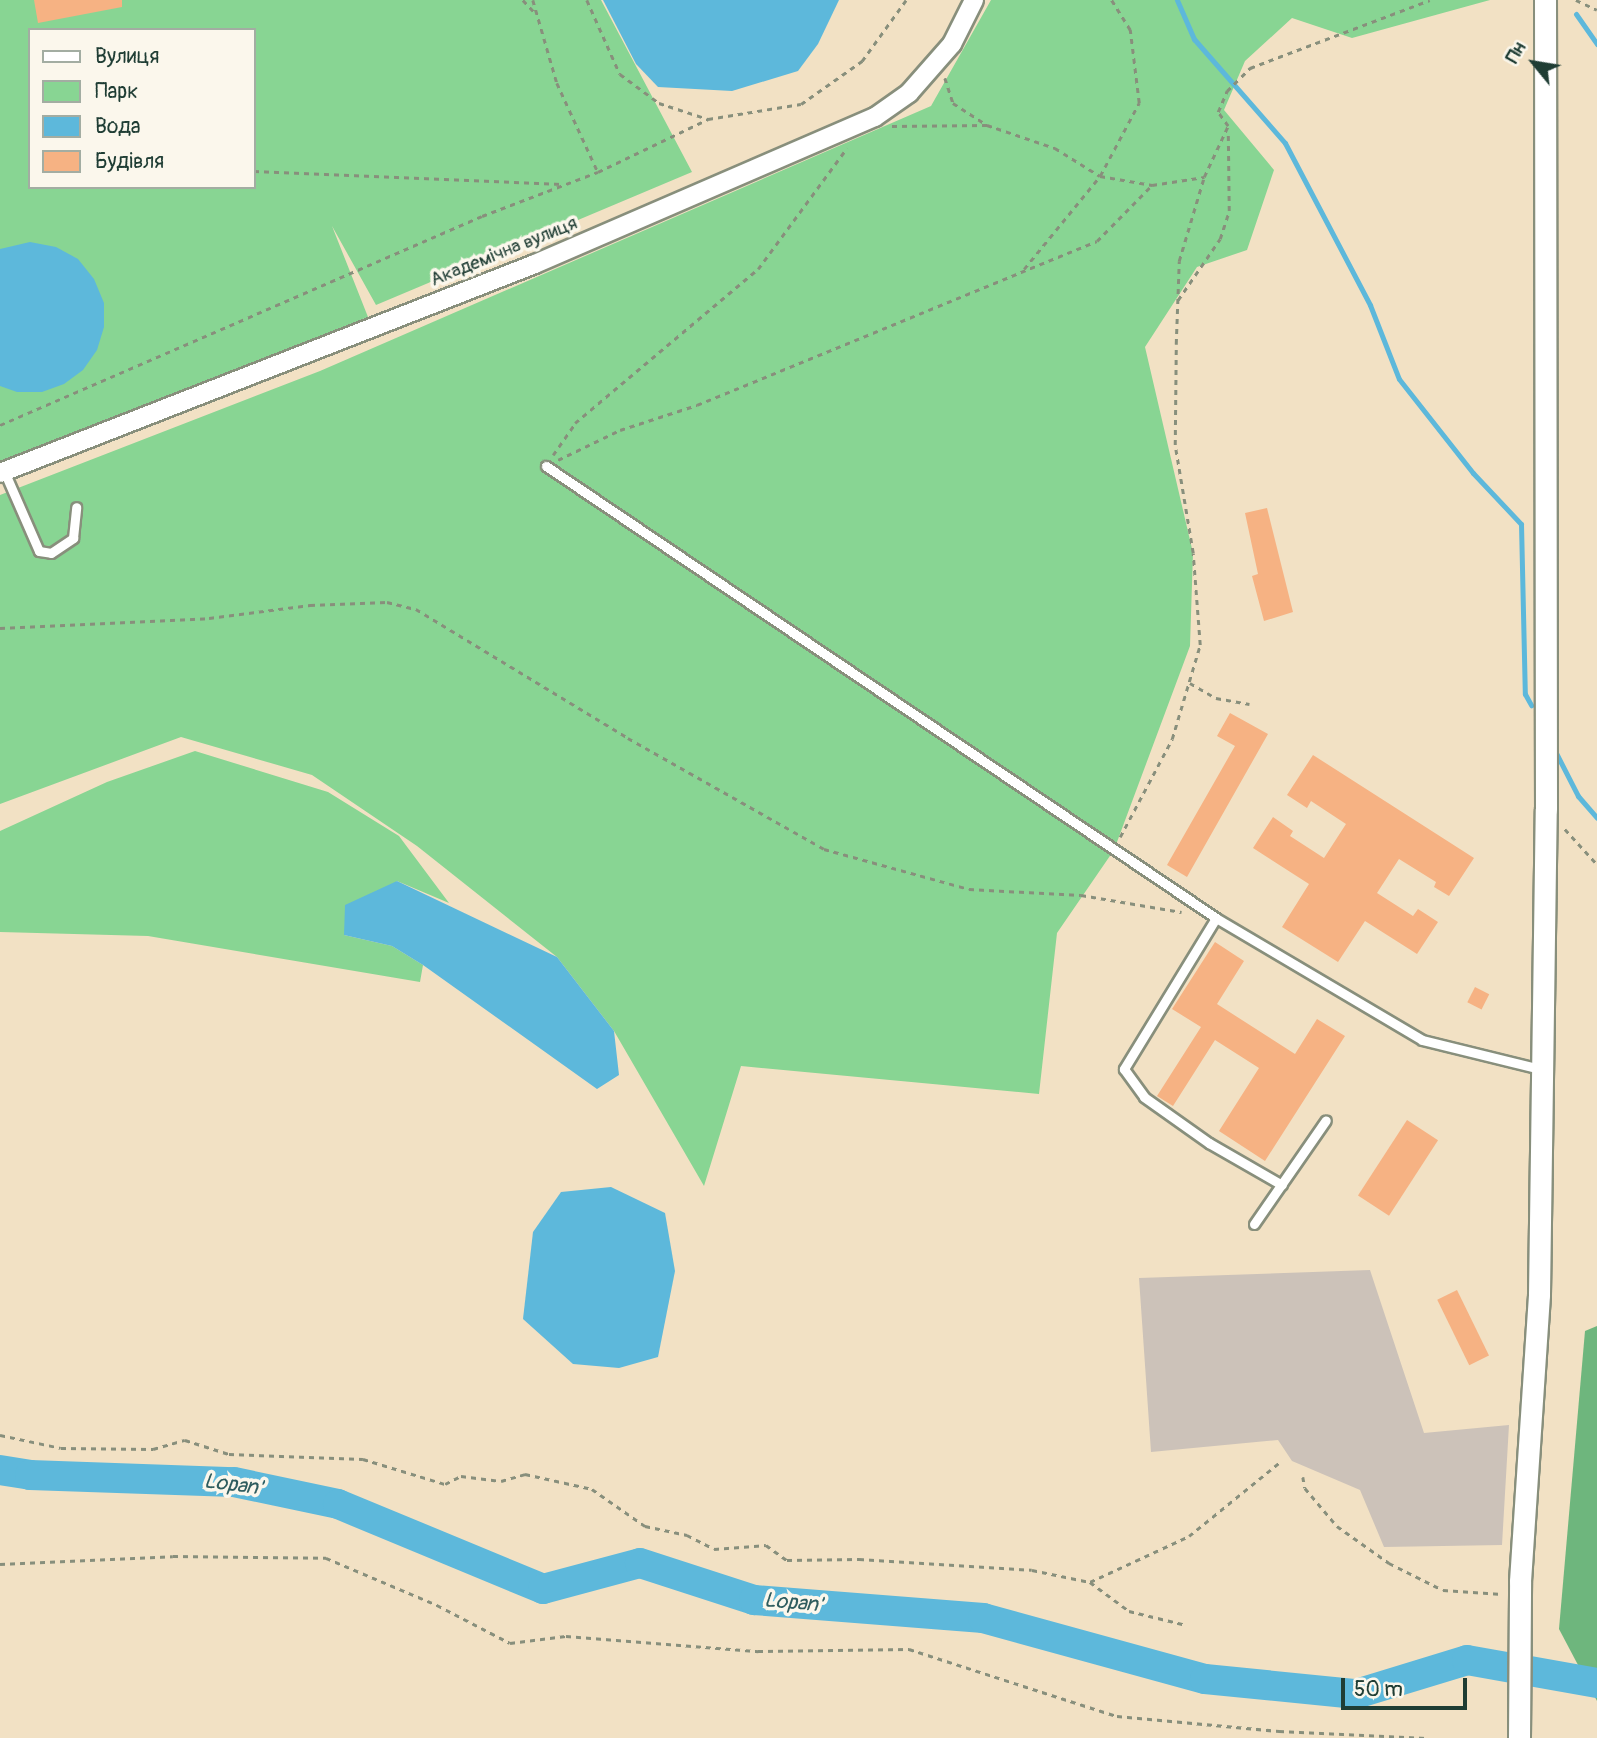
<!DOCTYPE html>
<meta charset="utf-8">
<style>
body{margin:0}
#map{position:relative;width:1597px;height:1738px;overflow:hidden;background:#f2e1c4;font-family:Pangolin,sans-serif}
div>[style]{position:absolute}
.industrial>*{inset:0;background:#ccc2b9}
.green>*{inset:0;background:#88d593}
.forest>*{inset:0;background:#6eb67d}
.water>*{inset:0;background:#5db8db}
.stream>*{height:5px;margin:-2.5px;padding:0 2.5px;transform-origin:2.5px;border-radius:2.5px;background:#5db8db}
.river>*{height:30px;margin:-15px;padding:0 15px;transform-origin:15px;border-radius:15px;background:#5db8db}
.building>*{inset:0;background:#f6b283;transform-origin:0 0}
.path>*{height:2.5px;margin-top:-1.25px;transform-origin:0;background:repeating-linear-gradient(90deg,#888f7c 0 5px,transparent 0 10px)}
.roads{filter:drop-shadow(2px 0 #888f7c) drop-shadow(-2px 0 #888f7c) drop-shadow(0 2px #888f7c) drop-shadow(0 -2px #888f7c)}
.service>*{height:9px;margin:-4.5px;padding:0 4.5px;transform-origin:4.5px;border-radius:4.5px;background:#fff}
.minor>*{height:18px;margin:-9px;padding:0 9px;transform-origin:9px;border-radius:9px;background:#fff}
.tertiary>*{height:21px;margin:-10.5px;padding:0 10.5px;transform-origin:10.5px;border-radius:10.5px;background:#fff}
span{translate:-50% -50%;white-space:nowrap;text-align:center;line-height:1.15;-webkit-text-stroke:7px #fbf7ec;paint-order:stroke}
.street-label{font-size:19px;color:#1f3d34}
.water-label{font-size:21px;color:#2e5c5e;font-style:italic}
.legend{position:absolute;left:28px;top:28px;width:228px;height:161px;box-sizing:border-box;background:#fbf7ec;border:2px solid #a3ada2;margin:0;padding:9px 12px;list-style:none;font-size:21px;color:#1f3d34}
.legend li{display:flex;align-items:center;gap:14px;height:35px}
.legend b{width:35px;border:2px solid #a3ada2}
.north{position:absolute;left:1499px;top:28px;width:70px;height:70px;-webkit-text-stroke:5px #fbf7ec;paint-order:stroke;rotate:300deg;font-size:19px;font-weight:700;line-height:28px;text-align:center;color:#1f3d34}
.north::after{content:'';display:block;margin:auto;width:24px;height:32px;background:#1f3d34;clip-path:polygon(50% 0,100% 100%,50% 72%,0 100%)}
.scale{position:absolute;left:1341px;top:1678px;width:126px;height:32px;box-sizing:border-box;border:4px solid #1f3d34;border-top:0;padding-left:9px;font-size:21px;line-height:24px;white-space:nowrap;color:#1f3d34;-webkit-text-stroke:5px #fbf7ec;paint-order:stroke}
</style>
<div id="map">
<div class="industrial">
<i style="clip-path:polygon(1370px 1270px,1424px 1433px,1509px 1425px,1502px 1545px,1384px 1547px,1360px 1490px,1292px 1461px,1278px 1440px,1151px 1452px,1139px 1278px)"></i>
</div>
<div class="green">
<i style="clip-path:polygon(evenodd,0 0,601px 0,692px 172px,376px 305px,332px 226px,368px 317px,0 465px,0 0,30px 30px,254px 30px,254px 187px,30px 187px,30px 30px)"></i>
<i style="clip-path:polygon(991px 0,1490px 0,1352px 38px,1292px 18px,1245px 61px,1224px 110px,1274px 170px,1247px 250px,1197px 267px,1145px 347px,1193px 553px,1190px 646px,1114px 850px,1057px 933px,1039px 1094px,741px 1066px,704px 1186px,614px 1031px,557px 957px,417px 846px,312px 775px,181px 737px,0 804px,0 495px,320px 371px,931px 106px)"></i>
<i style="clip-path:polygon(195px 751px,328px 792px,399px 836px,449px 903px,397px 881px,344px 935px,392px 946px,423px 965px,420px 982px,148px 936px,0 932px,0 831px,107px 782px)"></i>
</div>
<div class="forest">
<i style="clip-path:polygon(1597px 1326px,1597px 1701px,1559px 1629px,1585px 1331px)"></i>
</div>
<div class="water">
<i style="clip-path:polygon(603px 0,839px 0,818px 44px,798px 71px,732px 91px,658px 87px,636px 64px)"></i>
<i style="clip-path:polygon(30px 242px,56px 247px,78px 259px,94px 279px,104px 303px,104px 327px,97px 350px,83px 370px,64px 384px,42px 392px,17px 392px,0 386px,0 249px)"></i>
<i style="clip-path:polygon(397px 881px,557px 957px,614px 1031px,619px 1075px,597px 1089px,423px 965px,392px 946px,344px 935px,345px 905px)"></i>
<i style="clip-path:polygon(611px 1187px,665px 1213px,675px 1271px,658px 1357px,619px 1368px,573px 1364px,523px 1319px,533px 1232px,561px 1192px)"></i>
</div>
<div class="stream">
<i style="left:1177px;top:0;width:43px;rotate:66.4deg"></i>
<i style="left:1194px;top:39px;width:138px;rotate:48.8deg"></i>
<i style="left:1285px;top:143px;width:183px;rotate:62.3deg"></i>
<i style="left:1370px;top:305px;width:79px;rotate:68.6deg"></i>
<i style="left:1399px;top:379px;width:120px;rotate:51.8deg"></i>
<i style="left:1473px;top:473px;width:70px;rotate:46.7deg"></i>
<i style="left:1521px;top:524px;width:170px;rotate:88.7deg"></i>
<i style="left:1525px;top:694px;width:13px;rotate:61deg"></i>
<i style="left:1576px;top:14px;width:37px;rotate:55deg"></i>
<i style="left:1555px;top:751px;width:51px;rotate:62.9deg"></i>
<i style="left:1578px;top:796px;width:29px;rotate:49deg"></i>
</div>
<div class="river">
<i style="left:0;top:1470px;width:30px;rotate:9deg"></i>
<i style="left:30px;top:1475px;width:204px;rotate:2deg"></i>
<i style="left:234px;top:1482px;width:106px;rotate:11.9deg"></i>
<i style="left:338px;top:1504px;width:222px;rotate:22.5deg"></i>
<i style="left:543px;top:1589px;width:100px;rotate:-15deg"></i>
<i style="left:640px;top:1563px;width:120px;rotate:18deg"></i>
<i style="left:754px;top:1600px;width:230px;rotate:4.5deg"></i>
<i style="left:983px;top:1618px;width:230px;rotate:15.4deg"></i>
<i style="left:1205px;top:1679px;width:152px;rotate:5.7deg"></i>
<i style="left:1356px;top:1694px;width:116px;rotate:-17deg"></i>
<i style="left:1467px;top:1660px;width:132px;rotate:10deg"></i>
</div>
<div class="building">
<i style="clip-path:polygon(34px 0,122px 0,122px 7px,38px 23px)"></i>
<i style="clip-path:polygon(1267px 508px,1293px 612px,1264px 621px,1252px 576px,1258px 574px,1245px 513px)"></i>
<i style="clip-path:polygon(1230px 713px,1268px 734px,1187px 877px,1167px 865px,1235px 746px,1217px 736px)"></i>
<i style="clip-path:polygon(1313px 755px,1474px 858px,1449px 896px,1434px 887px,1436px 882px,1399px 859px,1377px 893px,1413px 916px,1418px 909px,1438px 922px,1417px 954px,1365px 921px,1338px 962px,1282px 927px,1309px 884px,1253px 848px,1273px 817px,1293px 831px,1290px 836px,1324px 858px,1346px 824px,1311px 801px,1307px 808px,1287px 795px)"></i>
<i style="clip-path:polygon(1215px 942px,1244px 961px,1217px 1004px,1295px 1054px,1317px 1019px,1345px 1036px,1265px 1161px,1219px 1131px,1259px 1068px,1215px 1040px,1173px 1106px,1157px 1096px,1201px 1027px,1172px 1009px)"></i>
<i style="left:1475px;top:987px;width:16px;height:17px;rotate:27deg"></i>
<i style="left:1407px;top:1120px;width:37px;height:90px;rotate:33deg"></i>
<i style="left:1457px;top:1290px;width:73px;height:22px;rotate:64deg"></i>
</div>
<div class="path">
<i style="left:523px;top:0;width:18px;rotate:47deg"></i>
<i style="left:533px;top:0;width:86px;rotate:73.9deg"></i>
<i style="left:557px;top:83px;width:98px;rotate:65.3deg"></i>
<i style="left:587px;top:0;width:81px;rotate:66deg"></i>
<i style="left:620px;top:74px;width:49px;rotate:36.6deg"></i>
<i style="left:659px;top:103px;width:52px;rotate:18.1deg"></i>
<i style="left:1576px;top:0;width:23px;rotate:25deg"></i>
<i style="left:945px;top:78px;width:26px;rotate:72deg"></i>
<i style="left:953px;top:103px;width:37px;rotate:33deg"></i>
<i style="left:892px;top:126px;width:95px;rotate:-0.6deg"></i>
<i style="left:987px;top:125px;width:72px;rotate:18.7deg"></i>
<i style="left:1055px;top:148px;width:53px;rotate:31.9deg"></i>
<i style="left:1100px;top:176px;width:53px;rotate:9.8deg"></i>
<i style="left:1152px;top:185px;width:53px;rotate:-8.7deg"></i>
<i style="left:254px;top:171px;width:308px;rotate:2.4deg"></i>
<i style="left:1024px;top:269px;width:120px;rotate:-50.7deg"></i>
<i style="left:1100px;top:176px;width:83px;rotate:-61.9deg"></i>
<i style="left:1139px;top:103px;width:74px;rotate:-97deg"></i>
<i style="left:1130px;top:30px;width:36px;rotate:-122deg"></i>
<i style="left:1178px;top:300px;width:74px;rotate:-55.5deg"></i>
<i style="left:1220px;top:239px;width:29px;rotate:-72deg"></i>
<i style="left:1229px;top:211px;width:78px;rotate:-90.7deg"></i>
<i style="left:0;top:425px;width:525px;rotate:-23.44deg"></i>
<i style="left:482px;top:216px;width:124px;rotate:-20.8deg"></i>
<i style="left:598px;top:172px;width:122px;rotate:-25.7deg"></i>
<i style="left:708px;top:119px;width:94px;rotate:-9.2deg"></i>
<i style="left:801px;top:104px;width:75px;rotate:-35.2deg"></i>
<i style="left:862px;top:61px;width:75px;rotate:-54.2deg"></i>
<i style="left:553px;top:455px;width:39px;rotate:-55deg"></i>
<i style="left:575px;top:423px;width:239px;rotate:-40.1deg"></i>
<i style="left:758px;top:269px;width:150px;rotate:-53.7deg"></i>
<i style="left:558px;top:460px;width:69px;rotate:-25.8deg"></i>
<i style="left:620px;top:430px;width:81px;rotate:-18deg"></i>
<i style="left:697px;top:405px;width:432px;rotate:-22.3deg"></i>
<i style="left:1097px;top:241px;width:78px;rotate:-45.5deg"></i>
<i style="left:0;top:628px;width:209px;rotate:-2.7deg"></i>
<i style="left:209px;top:618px;width:102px;rotate:-7.3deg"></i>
<i style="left:310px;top:605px;width:77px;rotate:-2.2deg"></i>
<i style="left:387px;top:602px;width:30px;rotate:14deg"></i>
<i style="left:416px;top:609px;width:248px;rotate:31.3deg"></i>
<i style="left:628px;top:738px;width:225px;rotate:29.5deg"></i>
<i style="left:824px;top:849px;width:150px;rotate:15.4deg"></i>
<i style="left:969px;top:889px;width:112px;rotate:3.1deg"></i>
<i style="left:1081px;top:895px;width:102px;rotate:9.6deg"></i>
<i style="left:1190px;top:683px;width:30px;rotate:30deg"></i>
<i style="left:1216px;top:698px;width:34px;rotate:10deg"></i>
<i style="left:1565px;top:829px;width:47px;rotate:47.6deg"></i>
<i style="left:1120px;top:837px;width:111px;rotate:-62deg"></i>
<i style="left:1172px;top:739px;width:98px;rotate:-73.4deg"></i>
<i style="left:1200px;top:645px;width:92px;rotate:-94.4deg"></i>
<i style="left:1193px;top:553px;width:109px;rotate:-99.5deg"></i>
<i style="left:1175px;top:445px;width:101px;rotate:-89.4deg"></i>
<i style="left:1176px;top:344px;width:83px;rotate:-87.9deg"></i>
<i style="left:1179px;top:261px;width:88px;rotate:-73.4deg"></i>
<i style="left:1204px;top:177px;width:56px;rotate:-64.8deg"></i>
<i style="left:1228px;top:126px;width:17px;rotate:-126deg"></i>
<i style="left:1218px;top:112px;width:23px;rotate:-67deg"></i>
<i style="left:1227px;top:91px;width:33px;rotate:-45deg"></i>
<i style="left:1250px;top:68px;width:192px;rotate:-20.7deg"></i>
<i style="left:0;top:1435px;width:62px;rotate:12deg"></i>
<i style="left:61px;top:1448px;width:92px;rotate:0.6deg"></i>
<i style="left:153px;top:1449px;width:33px;rotate:-16deg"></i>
<i style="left:185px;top:1440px;width:46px;rotate:17.7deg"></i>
<i style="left:229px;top:1454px;width:134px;rotate:2.1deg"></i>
<i style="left:363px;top:1459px;width:86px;rotate:17deg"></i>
<i style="left:445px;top:1484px;width:18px;rotate:-27deg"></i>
<i style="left:461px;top:1476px;width:40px;rotate:7.1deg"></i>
<i style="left:501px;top:1481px;width:25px;rotate:-16deg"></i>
<i style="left:525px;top:1474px;width:69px;rotate:12.6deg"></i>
<i style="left:592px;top:1489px;width:65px;rotate:34.9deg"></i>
<i style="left:645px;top:1526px;width:43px;rotate:12.1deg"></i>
<i style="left:687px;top:1535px;width:30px;rotate:27deg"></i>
<i style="left:714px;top:1549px;width:52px;rotate:-4.4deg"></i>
<i style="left:766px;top:1545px;width:26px;rotate:36deg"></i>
<i style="left:787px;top:1560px;width:72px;rotate:-0.8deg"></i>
<i style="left:859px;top:1559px;width:173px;rotate:3.6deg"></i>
<i style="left:1032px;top:1570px;width:59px;rotate:11.7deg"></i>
<i style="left:1090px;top:1582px;width:109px;rotate:-24.9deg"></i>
<i style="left:1189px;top:1536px;width:117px;rotate:-39.1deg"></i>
<i style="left:1303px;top:1477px;width:11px;rotate:80deg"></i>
<i style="left:1305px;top:1488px;width:50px;rotate:49.9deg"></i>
<i style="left:1337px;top:1526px;width:64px;rotate:35.4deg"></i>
<i style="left:1389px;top:1563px;width:60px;rotate:26.6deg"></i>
<i style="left:1443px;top:1590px;width:59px;rotate:3.9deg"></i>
<i style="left:0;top:1564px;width:173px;rotate:-2.6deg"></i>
<i style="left:173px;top:1556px;width:153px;rotate:0.7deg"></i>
<i style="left:326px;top:1558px;width:121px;rotate:22.9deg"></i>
<i style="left:437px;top:1605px;width:82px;rotate:27.5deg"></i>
<i style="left:510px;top:1643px;width:56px;rotate:-7.1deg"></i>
<i style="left:566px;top:1636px;width:193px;rotate:4.5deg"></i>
<i style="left:758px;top:1651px;width:151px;rotate:-0.8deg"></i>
<i style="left:909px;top:1649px;width:219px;rotate:17.9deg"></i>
<i style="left:1117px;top:1716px;width:163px;rotate:5.3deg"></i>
<i style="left:1279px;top:1731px;width:148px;rotate:2.7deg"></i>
<i style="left:1090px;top:1582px;width:49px;rotate:36.6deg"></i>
<i style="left:1129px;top:1611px;width:59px;rotate:13.8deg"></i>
</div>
<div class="roads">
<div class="service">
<i style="left:546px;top:466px;width:808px;rotate:34deg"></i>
<i style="left:1216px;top:918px;width:239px;rotate:30.6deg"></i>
<i style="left:1422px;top:1040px;width:122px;rotate:13.8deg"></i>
<i style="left:4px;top:471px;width:87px;rotate:66.4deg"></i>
<i style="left:39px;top:551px;width:12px;rotate:9deg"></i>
<i style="left:51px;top:553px;width:27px;rotate:-34deg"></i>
<i style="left:73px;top:538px;width:31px;rotate:-84deg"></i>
<i style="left:1216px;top:918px;width:177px;rotate:121.4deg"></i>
<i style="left:1124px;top:1069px;width:34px;rotate:54deg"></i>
<i style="left:1144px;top:1097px;width:80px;rotate:35.3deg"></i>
<i style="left:1209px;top:1143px;width:84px;rotate:29.9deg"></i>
<i style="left:1254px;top:1224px;width:126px;rotate:-55.3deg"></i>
</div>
<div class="minor">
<i style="left:0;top:473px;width:574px;rotate:-21.34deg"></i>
<i style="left:535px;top:264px;width:370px;rotate:-23.4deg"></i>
<i style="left:875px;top:117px;width:42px;rotate:-35.2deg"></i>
<i style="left:909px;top:93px;width:65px;rotate:-48.7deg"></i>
<i style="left:952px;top:44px;width:49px;rotate:-63.4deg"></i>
</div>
<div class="tertiary">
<i style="left:1519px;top:1738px;width:157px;rotate:-89.6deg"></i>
<i style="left:1520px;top:1581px;width:288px;rotate:-86.2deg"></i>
<i style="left:1539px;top:1294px;width:485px;rotate:-89.2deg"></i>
<i style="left:1546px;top:809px;width:809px;rotate:-90.07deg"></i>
</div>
</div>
<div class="street-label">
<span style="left:504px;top:252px;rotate:-22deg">Академічна вулиця</span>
</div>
<div class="water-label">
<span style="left:233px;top:1485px;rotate:7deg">Lopan'</span>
<span style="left:793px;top:1603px;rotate:5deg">Lopan'</span>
</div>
<ul class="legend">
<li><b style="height:9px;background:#fff"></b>Вулиця</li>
<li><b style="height:19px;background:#88d593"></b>Парк</li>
<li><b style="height:19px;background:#5db8db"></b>Вода</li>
<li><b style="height:19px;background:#f6b283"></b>Будівля</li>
</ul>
<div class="north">Пн</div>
<div class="scale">50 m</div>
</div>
